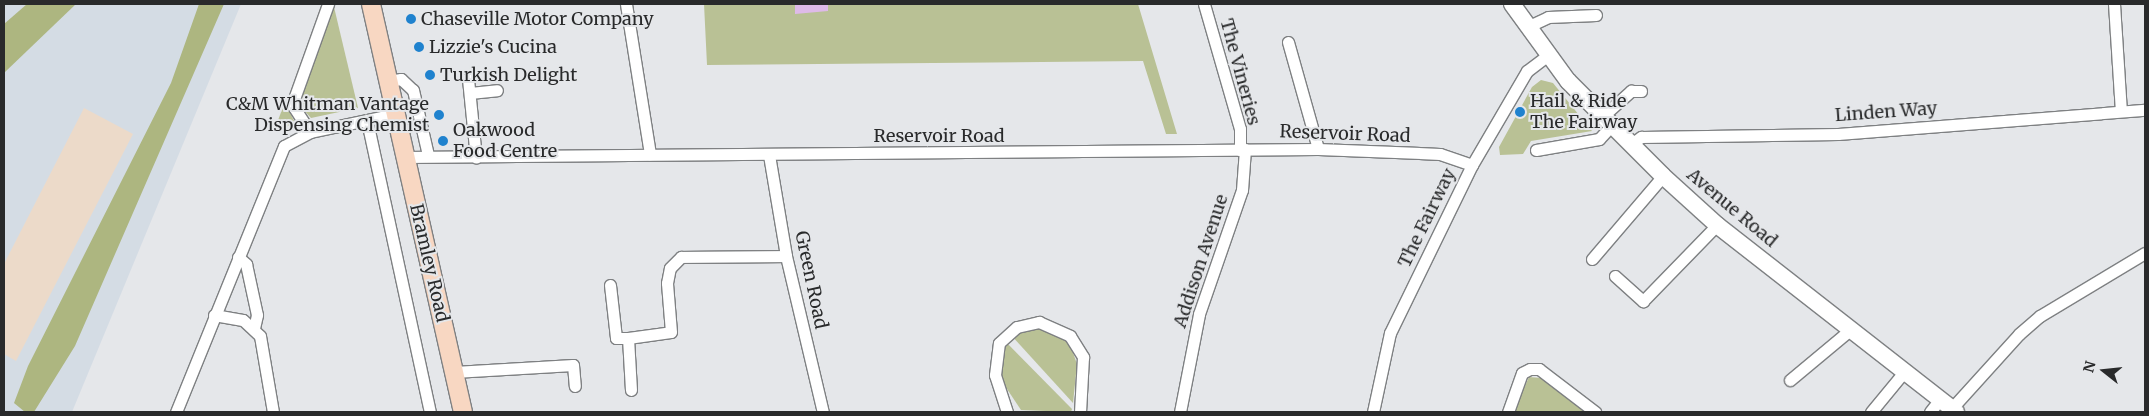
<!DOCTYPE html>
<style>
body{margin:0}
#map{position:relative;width:2149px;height:416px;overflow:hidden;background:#e5e7ea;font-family:Merriweather,serif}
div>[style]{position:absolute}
.built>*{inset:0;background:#d4dce4}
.industrial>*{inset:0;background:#ecdac9}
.green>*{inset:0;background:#b9c195}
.forest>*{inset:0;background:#adb680}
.building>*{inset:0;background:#debae8}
.roads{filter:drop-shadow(1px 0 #7e8082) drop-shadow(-1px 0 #7e8082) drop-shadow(0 1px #7e8082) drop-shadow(0 -1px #7e8082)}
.street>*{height:11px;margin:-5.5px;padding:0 5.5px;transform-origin:5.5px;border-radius:5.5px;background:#fff}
.secondary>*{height:16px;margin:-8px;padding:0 8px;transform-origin:8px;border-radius:8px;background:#fff}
.primary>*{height:18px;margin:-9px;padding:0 9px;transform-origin:9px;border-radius:9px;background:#f8d7c2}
.dots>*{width:14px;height:14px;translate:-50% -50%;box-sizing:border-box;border:2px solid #e5e7ea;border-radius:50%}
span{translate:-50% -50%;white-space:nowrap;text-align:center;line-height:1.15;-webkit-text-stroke:4px #e5e7ea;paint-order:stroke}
.poi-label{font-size:18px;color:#292a2b}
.left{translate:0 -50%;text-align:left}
.right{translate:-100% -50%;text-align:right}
.street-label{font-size:18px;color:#292a2b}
.frame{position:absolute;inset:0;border:5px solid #292a2b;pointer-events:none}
.north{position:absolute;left:2079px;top:346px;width:50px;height:50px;-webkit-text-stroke:4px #e5e7ea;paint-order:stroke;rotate:286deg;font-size:14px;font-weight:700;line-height:20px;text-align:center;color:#292a2b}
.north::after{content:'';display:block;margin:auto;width:18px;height:22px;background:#292a2b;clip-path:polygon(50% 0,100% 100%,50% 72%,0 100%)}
</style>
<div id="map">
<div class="built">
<i style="clip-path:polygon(4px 4px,241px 4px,72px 412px,4px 412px)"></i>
</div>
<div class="industrial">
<i style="clip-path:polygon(84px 108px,133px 134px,16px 361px,4px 354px,4px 264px)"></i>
</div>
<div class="green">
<i style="clip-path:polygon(704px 4px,1138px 4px,1177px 134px,1166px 134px,1143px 61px,707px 65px)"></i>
<i style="clip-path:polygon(334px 7px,358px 108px,311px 118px,302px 108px,303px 91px)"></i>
<i style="clip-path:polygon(1541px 80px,1553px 83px,1592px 131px,1531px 141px,1523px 154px,1500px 155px,1499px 147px,1532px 87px)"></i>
<i style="clip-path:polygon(285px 102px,294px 121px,281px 132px,275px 128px)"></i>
<i style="clip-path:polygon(1027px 327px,1058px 333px,1071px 347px,1077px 364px,1073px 403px,1011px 335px)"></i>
<i style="clip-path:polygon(1004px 340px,1072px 409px,1071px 412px,1021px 410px,1001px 380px)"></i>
<i style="clip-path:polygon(1529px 377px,1541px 378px,1587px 412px,1513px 412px)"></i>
</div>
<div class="forest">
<i style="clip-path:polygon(27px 4px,76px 4px,4px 73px,4px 24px)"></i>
<i style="clip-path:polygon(199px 4px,224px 4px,75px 346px,34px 412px,25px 412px,14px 403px,28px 366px,171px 83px)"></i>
</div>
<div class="building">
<i style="clip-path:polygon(795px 4px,828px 4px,828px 11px,795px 14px)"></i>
</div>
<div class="roads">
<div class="street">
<i style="left:626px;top:4px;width:152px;rotate:80.9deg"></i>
<i style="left:1204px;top:4px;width:130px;rotate:73.9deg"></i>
<i style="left:1240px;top:129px;width:21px;rotate:90deg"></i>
<i style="left:2114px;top:4px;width:107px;rotate:86.3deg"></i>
<i style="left:1527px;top:27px;width:23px;rotate:-25deg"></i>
<i style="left:1548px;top:17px;width:48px;rotate:-2.4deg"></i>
<i style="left:1288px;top:42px;width:111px;rotate:74.3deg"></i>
<i style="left:468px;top:79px;width:79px;rotate:84.2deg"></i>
<i style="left:388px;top:81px;width:13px;rotate:-9deg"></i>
<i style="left:401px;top:79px;width:16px;rotate:43deg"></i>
<i style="left:413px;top:90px;width:67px;rotate:77deg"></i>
<i style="left:470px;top:93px;width:27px;rotate:-6deg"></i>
<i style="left:1603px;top:116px;width:38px;rotate:-42deg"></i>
<i style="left:1631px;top:91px;width:10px"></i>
<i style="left:367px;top:121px;width:298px;rotate:77.8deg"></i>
<i style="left:310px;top:132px;width:30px;rotate:-123deg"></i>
<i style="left:294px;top:107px;width:8px;rotate:-90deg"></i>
<i style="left:294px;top:99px;width:101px;rotate:-70.3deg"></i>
<i style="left:1630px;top:145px;width:14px;rotate:-36deg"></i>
<i style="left:1641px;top:137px;width:197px;rotate:-0.9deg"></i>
<i style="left:1838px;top:134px;width:308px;rotate:-4.5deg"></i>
<i style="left:1536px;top:150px;width:64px;rotate:-9.9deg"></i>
<i style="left:1599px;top:139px;width:18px;rotate:-47deg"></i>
<i style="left:769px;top:155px;width:102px;rotate:80.4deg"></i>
<i style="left:786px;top:256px;width:160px;rotate:76.7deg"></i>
<i style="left:405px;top:157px;width:913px;rotate:-0.5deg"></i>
<i style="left:1318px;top:149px;width:122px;rotate:2.3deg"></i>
<i style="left:1440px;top:154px;width:34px;rotate:19deg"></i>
<i style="left:238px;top:257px;width:11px;rotate:41deg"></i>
<i style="left:246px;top:264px;width:52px;rotate:77.8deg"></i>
<i style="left:257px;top:315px;width:13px;rotate:103deg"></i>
<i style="left:1592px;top:259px;width:109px;rotate:-49.5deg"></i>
<i style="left:1615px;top:276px;width:38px;rotate:42deg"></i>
<i style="left:1643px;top:301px;width:106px;rotate:-45.8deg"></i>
<i style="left:610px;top:285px;width:53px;rotate:83.5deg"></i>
<i style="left:616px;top:338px;width:12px"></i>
<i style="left:628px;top:338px;width:52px;rotate:86.7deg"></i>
<i style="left:214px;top:315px;width:29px;rotate:10deg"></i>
<i style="left:243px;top:320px;width:23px;rotate:43deg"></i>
<i style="left:260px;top:336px;width:77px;rotate:80.3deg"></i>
<i style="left:628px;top:338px;width:43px;rotate:-7.9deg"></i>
<i style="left:671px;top:332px;width:49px;rotate:-94.7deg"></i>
<i style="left:667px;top:283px;width:15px;rotate:-79deg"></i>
<i style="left:670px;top:268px;width:16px;rotate:-45deg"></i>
<i style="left:681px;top:257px;width:105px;rotate:-0.5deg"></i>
<i style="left:454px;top:372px;width:119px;rotate:-3.4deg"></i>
<i style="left:573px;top:365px;width:21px;rotate:85deg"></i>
<i style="left:1790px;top:380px;width:78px;rotate:-39.8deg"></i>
<i style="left:1952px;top:408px;width:100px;rotate:-47.8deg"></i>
<i style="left:2019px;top:334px;width:28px;rotate:-41deg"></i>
<i style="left:2040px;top:316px;width:122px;rotate:-31deg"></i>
<i style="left:176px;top:412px;width:287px;rotate:-67.9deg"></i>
<i style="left:284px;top:146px;width:30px;rotate:-28deg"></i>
<i style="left:310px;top:132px;width:87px;rotate:-12deg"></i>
<i style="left:1007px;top:412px;width:39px;rotate:-108deg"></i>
<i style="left:995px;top:375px;width:32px;rotate:-83deg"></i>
<i style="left:999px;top:343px;width:24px;rotate:-42deg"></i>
<i style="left:1017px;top:327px;width:23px;rotate:-13deg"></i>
<i style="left:1039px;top:322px;width:34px;rotate:24deg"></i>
<i style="left:1070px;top:336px;width:25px;rotate:58deg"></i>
<i style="left:1083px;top:357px;width:55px;rotate:93.1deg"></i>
<i style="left:1180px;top:412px;width:100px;rotate:-79deg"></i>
<i style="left:1199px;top:314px;width:131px;rotate:-70.9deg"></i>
<i style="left:1242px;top:190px;width:41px;rotate:-85.8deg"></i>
<i style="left:1373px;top:412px;width:81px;rotate:-77.9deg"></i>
<i style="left:1390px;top:333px;width:187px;rotate:-64deg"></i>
<i style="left:1472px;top:165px;width:109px;rotate:-59.7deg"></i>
<i style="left:1527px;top:71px;width:25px;rotate:-37deg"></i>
<i style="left:1508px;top:412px;width:41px;rotate:-70.3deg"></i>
<i style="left:1522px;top:373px;width:9px;rotate:-27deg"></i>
<i style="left:1530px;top:369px;width:9px"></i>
<i style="left:1539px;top:369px;width:71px;rotate:37.5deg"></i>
<i style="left:1871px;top:412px;width:52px;rotate:-50.5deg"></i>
<i style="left:1930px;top:412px;width:16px;rotate:-52deg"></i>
</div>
<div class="secondary">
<i style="left:1512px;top:4px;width:95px;rotate:54deg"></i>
<i style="left:1568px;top:81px;width:134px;rotate:45deg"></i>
<i style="left:1663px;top:176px;width:73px;rotate:42.2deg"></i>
<i style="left:1717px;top:225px;width:303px;rotate:38deg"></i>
</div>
<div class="primary">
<i style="left:371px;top:4px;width:418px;rotate:77.3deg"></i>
</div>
</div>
<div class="dots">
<i style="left:411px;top:19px;background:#1f82ce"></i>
<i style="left:419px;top:47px;background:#1f82ce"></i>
<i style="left:430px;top:75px;background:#1f82ce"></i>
<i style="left:1520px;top:112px;background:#1f82ce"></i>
<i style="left:439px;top:115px;background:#1f82ce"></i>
<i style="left:443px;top:141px;background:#1f82ce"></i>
</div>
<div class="poi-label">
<span class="left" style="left:421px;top:19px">Chaseville Motor Company</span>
<span class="left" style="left:429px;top:47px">Lizzie's Cucina</span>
<span class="left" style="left:440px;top:75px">Turkish Delight</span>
<span class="left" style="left:1530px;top:112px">Hail &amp; Ride<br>The Fairway</span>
<span class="right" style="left:429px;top:115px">C&amp;M Whitman Vantage<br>Dispensing Chemist</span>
<span class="left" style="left:453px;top:141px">Oakwood<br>Food Centre</span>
</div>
<div class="street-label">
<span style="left:1240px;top:72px;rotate:75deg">The Vineries</span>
<span style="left:1886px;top:112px;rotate:-4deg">Linden Way</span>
<span style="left:1345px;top:134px;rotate:2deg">Reservoir Road</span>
<span style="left:939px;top:136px">Reservoir Road</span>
<span style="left:1732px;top:208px;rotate:40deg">Avenue Road</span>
<span style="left:1427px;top:218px;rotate:-64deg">The Fairway</span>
<span style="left:1201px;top:261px;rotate:-72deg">Addison Avenue</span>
<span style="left:429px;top:263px;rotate:77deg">Bramley Road</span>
<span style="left:811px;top:280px;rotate:78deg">Green Road</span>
</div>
<div class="frame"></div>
<div class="north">N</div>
</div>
